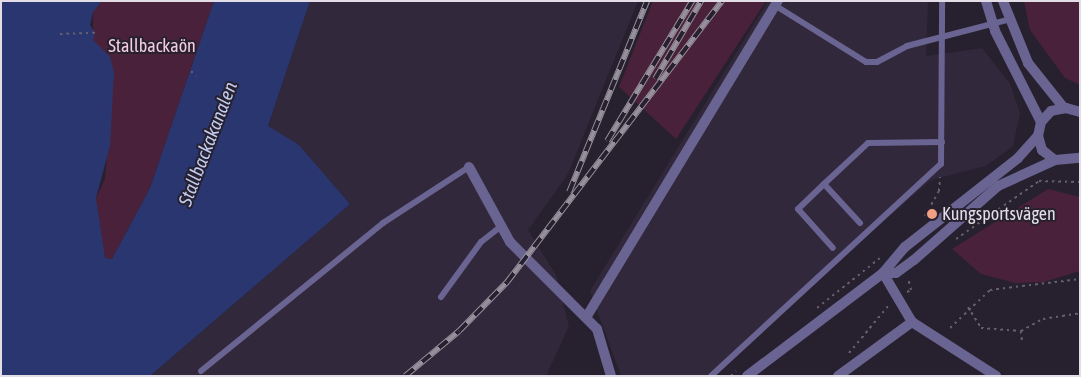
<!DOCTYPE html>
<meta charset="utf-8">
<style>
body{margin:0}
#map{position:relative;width:1081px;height:377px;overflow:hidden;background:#27202e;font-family:"Asap Condensed",sans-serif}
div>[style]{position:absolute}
.built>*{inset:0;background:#32283b}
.green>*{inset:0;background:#49213a}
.water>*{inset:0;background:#2a3670}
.path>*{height:2px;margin-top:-1px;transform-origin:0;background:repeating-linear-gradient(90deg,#665f6c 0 2.5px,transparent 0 6.5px)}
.service>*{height:6px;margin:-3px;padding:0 3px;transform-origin:3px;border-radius:3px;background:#6a6492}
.minor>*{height:10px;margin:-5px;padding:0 5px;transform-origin:5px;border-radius:5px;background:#6a6492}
.tertiary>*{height:10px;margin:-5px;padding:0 5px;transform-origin:5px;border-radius:5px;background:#6a6492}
.rail>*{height:5.5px;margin-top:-2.75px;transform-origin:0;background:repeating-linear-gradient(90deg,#27202e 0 11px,#96909c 0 22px);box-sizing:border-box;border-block:1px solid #96909c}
.dots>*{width:14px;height:14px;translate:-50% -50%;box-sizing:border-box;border:2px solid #27202e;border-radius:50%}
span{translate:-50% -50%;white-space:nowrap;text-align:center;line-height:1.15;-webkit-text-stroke:4px #27202e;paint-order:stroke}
.park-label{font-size:18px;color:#f4cce1}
.poi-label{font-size:18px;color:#e2dde7}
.left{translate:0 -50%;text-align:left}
.water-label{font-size:19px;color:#c0cbf0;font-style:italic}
.frame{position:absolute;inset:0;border:2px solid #e2dde7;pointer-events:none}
</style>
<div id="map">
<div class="built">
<i style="clip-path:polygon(310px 1px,638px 1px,568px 174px,528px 230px,556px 275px,569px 326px,546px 376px,150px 376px,350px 204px,299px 145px,268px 127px)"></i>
<i style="clip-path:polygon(768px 1px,928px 1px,926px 56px,982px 48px,1010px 84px,1020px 113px,1013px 146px,986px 166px,931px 180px,706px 376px,621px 376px,590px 291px)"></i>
</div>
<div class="green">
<i style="clip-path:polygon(102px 1px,214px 1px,150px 188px,112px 259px,105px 258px,101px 244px,96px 198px,105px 179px,114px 72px,93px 40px,93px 12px)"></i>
<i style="clip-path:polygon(653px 1px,766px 1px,676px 139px,619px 87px)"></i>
<i style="clip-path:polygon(1024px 1px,1080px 1px,1080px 85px,1065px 78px,1030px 30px)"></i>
<i style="clip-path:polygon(1048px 189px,1080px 197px,1080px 271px,1044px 282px,1015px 283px,981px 274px,952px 249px)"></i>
</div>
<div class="water">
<i style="clip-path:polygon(1px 1px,102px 1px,93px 12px,90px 25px,95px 33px,93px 40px,110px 57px,114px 72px,110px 146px,96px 198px,105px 258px,112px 259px,150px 188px,214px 1px,310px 1px,268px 126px,299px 145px,350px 204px,150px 376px,1px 376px)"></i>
</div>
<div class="path">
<i style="left:60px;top:34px;width:35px;rotate:-2deg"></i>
<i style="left:191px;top:71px;width:7px;rotate:45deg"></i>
<i style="left:925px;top:216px;width:29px;rotate:-61deg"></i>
<i style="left:939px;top:191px;width:14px;rotate:-86deg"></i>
<i style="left:956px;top:239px;width:101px;rotate:-34.9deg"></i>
<i style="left:1039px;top:181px;width:41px;rotate:1.4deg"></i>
<i style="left:907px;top:292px;width:4px;rotate:-27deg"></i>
<i style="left:911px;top:290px;width:12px;rotate:-104deg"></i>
<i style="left:968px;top:307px;width:25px;rotate:58deg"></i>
<i style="left:981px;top:328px;width:40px;rotate:4.3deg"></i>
<i style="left:1021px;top:331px;width:11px;rotate:85deg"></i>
<i style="left:817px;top:308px;width:80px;rotate:-38.4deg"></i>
<i style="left:950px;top:328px;width:55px;rotate:-43.5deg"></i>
<i style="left:990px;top:290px;width:91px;rotate:-7deg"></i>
<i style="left:1021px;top:331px;width:25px;rotate:-29deg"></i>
<i style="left:1043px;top:319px;width:37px;rotate:-9deg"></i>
<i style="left:849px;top:353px;width:62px;rotate:-50.2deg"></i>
<i style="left:731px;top:376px;width:7px;rotate:-45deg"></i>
</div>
<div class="service">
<i style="left:776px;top:6px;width:106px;rotate:31.9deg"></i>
<i style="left:866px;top:62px;width:11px"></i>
<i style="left:877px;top:62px;width:34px;rotate:-28deg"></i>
<i style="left:907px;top:46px;width:103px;rotate:-14.6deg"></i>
<i style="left:824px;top:184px;width:36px;rotate:136deg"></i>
<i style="left:798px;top:209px;width:52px;rotate:48.1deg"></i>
<i style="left:860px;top:223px;width:53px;rotate:-132.7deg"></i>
<i style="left:824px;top:184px;width:60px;rotate:-43deg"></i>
<i style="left:868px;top:143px;width:74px;rotate:-0.8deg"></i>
<i style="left:441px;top:297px;width:68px;rotate:-54deg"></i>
<i style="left:481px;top:242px;width:24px;rotate:-38deg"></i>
<i style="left:201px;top:371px;width:235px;rotate:-39.1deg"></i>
<i style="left:383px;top:223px;width:103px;rotate:-33.1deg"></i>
<i style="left:711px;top:376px;width:313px;rotate:-42.7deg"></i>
<i style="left:941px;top:164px;width:163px;rotate:-89.6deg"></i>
</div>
<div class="minor">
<i style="left:469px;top:167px;width:85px;rotate:61.3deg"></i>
<i style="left:510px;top:242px;width:123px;rotate:45deg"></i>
<i style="left:597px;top:329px;width:49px;rotate:73.4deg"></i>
<i style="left:883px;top:273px;width:57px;rotate:59.4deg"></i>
<i style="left:912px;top:322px;width:100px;rotate:32.7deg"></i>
<i style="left:587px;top:316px;width:368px;rotate:-58.8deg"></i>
<i style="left:838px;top:376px;width:92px;rotate:-36.1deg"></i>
</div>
<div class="tertiary">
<i style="left:986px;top:1px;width:31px;rotate:73deg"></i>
<i style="left:995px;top:31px;width:102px;rotate:63.2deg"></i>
<i style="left:1003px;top:1px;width:67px;rotate:68deg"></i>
<i style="left:1028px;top:63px;width:58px;rotate:51.3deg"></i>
<i style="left:1080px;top:112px;width:15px;rotate:-164deg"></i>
<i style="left:1066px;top:108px;width:15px;rotate:169deg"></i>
<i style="left:1051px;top:111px;width:15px;rotate:132deg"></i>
<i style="left:1041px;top:122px;width:14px;rotate:102deg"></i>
<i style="left:1038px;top:136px;width:15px;rotate:74deg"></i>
<i style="left:1042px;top:150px;width:16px;rotate:38deg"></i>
<i style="left:1055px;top:160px;width:25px;rotate:-5deg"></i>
<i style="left:883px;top:273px;width:13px"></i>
<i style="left:896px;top:273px;width:22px;rotate:-36deg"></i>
<i style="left:914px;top:260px;width:112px;rotate:-41.4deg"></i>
<i style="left:998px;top:186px;width:63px;rotate:-24.5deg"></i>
<i style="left:747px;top:376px;width:171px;rotate:-37.1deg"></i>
<i style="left:883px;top:273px;width:34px;rotate:-50deg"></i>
<i style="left:905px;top:247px;width:144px;rotate:-38.2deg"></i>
<i style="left:1018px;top:158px;width:30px;rotate:-48deg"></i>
</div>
<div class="rail">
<i style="left:655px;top:79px;width:91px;rotate:-59.5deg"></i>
<i style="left:607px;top:141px;width:164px;rotate:-58.7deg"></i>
<i style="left:569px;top:192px;width:206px;rotate:-67.8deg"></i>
<i style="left:405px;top:376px;width:70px;rotate:-39.8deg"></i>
<i style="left:459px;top:331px;width:69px;rotate:-45.6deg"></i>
<i style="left:507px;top:282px;width:354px;rotate:-52.6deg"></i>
</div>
<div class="dots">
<i style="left:932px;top:214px;background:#f39f83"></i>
</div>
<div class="park-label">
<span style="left:152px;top:46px">Stallbackaön</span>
</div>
<div class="poi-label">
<span class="left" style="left:942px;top:214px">Kungsportsvägen</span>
</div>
<div class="water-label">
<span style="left:208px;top:144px;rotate:-69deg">Stallbackakanalen</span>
</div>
<div class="frame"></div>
</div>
